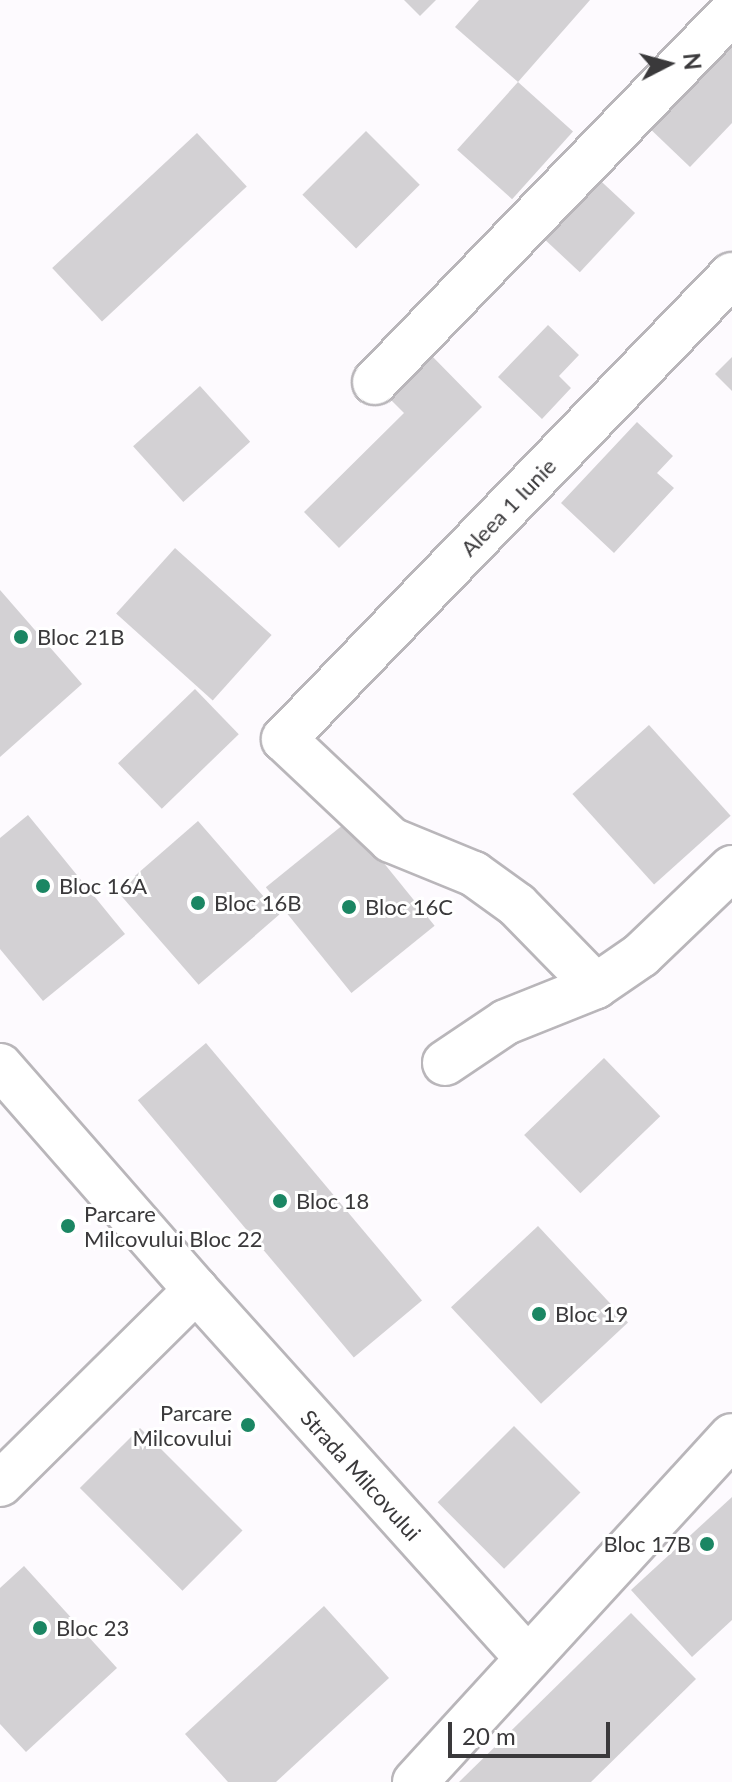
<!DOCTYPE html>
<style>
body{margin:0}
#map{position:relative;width:732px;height:1782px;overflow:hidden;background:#fdfafe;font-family:Lato,sans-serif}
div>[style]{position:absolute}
.building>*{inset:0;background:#d3d1d4;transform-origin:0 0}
.roads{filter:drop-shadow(2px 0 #b9b6ba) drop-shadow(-2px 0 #b9b6ba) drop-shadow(0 2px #b9b6ba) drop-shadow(0 -2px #b9b6ba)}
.minor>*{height:44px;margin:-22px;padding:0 22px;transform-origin:22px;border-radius:22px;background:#fff}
.dots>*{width:22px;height:22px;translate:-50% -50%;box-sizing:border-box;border:4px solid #fff;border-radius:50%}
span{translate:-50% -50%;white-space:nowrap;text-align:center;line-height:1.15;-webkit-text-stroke:6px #fff;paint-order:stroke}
.street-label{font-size:22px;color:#3a393b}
.poi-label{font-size:22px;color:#3a393b}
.left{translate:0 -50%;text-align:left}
.right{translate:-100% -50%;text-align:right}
.north{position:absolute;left:628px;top:24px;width:80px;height:80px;-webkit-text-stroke:6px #fff;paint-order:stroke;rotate:84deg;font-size:22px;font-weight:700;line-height:32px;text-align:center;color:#3a393b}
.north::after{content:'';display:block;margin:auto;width:28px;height:36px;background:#3a393b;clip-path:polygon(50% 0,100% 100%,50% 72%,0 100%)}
.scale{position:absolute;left:448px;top:1722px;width:162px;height:36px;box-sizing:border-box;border:4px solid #3a393b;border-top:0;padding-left:10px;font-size:24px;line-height:28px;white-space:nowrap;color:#3a393b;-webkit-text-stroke:6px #fff;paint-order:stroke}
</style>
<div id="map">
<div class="building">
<i style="clip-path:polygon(404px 0,436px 0,420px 16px)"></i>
<i style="clip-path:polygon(479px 0,590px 0,518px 82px,455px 27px)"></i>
<i style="clip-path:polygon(732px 40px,732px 123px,690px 167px,644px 123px)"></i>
<i style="left:518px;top:82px;width:74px;height:91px;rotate:42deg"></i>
<i style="left:366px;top:131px;width:76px;height:90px;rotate:45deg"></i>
<i style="left:197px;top:133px;width:73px;height:198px;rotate:47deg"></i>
<i style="left:589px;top:170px;width:63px;height:81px;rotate:43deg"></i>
<i style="clip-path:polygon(548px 325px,579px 355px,559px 376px,571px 388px,542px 419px,498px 377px)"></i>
<i style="clip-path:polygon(429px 353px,482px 407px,339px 548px,304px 512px,404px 413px,386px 395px)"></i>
<i style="clip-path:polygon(732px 357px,732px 391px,715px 374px)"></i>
<i style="left:200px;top:386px;width:75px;height:90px;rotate:48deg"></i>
<i style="clip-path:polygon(637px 422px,673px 456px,657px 473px,674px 488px,614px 553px,561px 503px)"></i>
<i style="left:175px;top:548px;width:130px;height:88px;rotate:42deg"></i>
<i style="clip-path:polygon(0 590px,82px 684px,0 757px)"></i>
<i style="left:195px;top:689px;width:63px;height:107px;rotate:46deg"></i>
<i style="left:649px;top:725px;width:122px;height:103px;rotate:48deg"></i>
<i style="clip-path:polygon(28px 815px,125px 934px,43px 1001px,0 949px,0 838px)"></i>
<i style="left:349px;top:820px;width:136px;height:107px;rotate:51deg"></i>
<i style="left:198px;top:821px;width:124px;height:107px;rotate:49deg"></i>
<i style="left:206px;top:1043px;width:336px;height:89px;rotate:50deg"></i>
<i style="left:604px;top:1058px;width:81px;height:111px;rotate:46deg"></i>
<i style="left:538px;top:1226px;width:132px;height:119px;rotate:47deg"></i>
<i style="left:514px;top:1426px;width:94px;height:108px;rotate:45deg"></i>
<i style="left:140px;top:1428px;width:145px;height:85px;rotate:45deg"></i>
<i style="clip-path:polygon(732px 1497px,732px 1620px,692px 1657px,631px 1590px)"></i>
<i style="clip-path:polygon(24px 1566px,117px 1668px,26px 1752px,0 1724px,0 1588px)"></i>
<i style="clip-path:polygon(324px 1606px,389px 1678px,276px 1782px,228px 1782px,185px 1734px)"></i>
<i style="clip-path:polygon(631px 1613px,696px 1679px,591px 1782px,459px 1782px)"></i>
</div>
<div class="roads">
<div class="minor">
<i style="left:375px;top:382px;width:514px;rotate:-46.02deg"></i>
<i style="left:596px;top:986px;width:113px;rotate:-134.3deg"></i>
<i style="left:517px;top:905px;width:53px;rotate:-144.2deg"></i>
<i style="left:474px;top:874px;width:90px;rotate:-157.7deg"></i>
<i style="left:391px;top:840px;width:147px;rotate:-136.7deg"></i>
<i style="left:284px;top:739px;width:645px;rotate:-46.01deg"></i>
<i style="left:445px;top:1063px;width:73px;rotate:-33.9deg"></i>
<i style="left:506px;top:1022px;width:97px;rotate:-21.8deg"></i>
<i style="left:596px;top:986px;width:55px;rotate:-34.6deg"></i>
<i style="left:641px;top:955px;width:126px;rotate:-43.7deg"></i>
<i style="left:0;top:1066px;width:298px;rotate:48.8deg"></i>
<i style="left:0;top:1484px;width:276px;rotate:-44.7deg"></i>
<i style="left:196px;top:1290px;width:496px;rotate:48deg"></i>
<i style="left:415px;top:1782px;width:469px;rotate:-47.5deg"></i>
</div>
</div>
<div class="dots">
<i style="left:21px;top:637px;background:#1b8663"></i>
<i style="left:43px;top:886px;background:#1b8663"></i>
<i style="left:198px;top:903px;background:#1b8663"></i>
<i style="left:349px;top:907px;background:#1b8663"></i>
<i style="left:280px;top:1201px;background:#1b8663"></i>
<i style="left:68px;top:1226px;background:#1b8663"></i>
<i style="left:539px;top:1314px;background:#1b8663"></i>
<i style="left:248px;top:1425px;background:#1b8663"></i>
<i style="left:707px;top:1544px;background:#1b8663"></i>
<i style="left:40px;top:1628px;background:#1b8663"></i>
</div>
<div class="street-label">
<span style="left:508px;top:507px;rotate:-46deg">Aleea 1 Iunie</span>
<span style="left:361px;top:1475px;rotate:48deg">Strada Milcovului</span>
</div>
<div class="poi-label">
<span class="left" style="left:37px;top:637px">Bloc 21B</span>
<span class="left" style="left:59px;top:886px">Bloc 16A</span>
<span class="left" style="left:214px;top:903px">Bloc 16B</span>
<span class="left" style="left:365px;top:907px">Bloc 16C</span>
<span class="left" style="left:296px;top:1201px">Bloc 18</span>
<span class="left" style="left:84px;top:1226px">Parcare<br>Milcovului Bloc 22</span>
<span class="left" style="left:555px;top:1314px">Bloc 19</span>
<span class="right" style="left:232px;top:1425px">Parcare<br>Milcovului</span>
<span class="right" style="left:691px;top:1544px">Bloc 17B</span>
<span class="left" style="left:56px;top:1628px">Bloc 23</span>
</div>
<div class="north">N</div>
<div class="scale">20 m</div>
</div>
